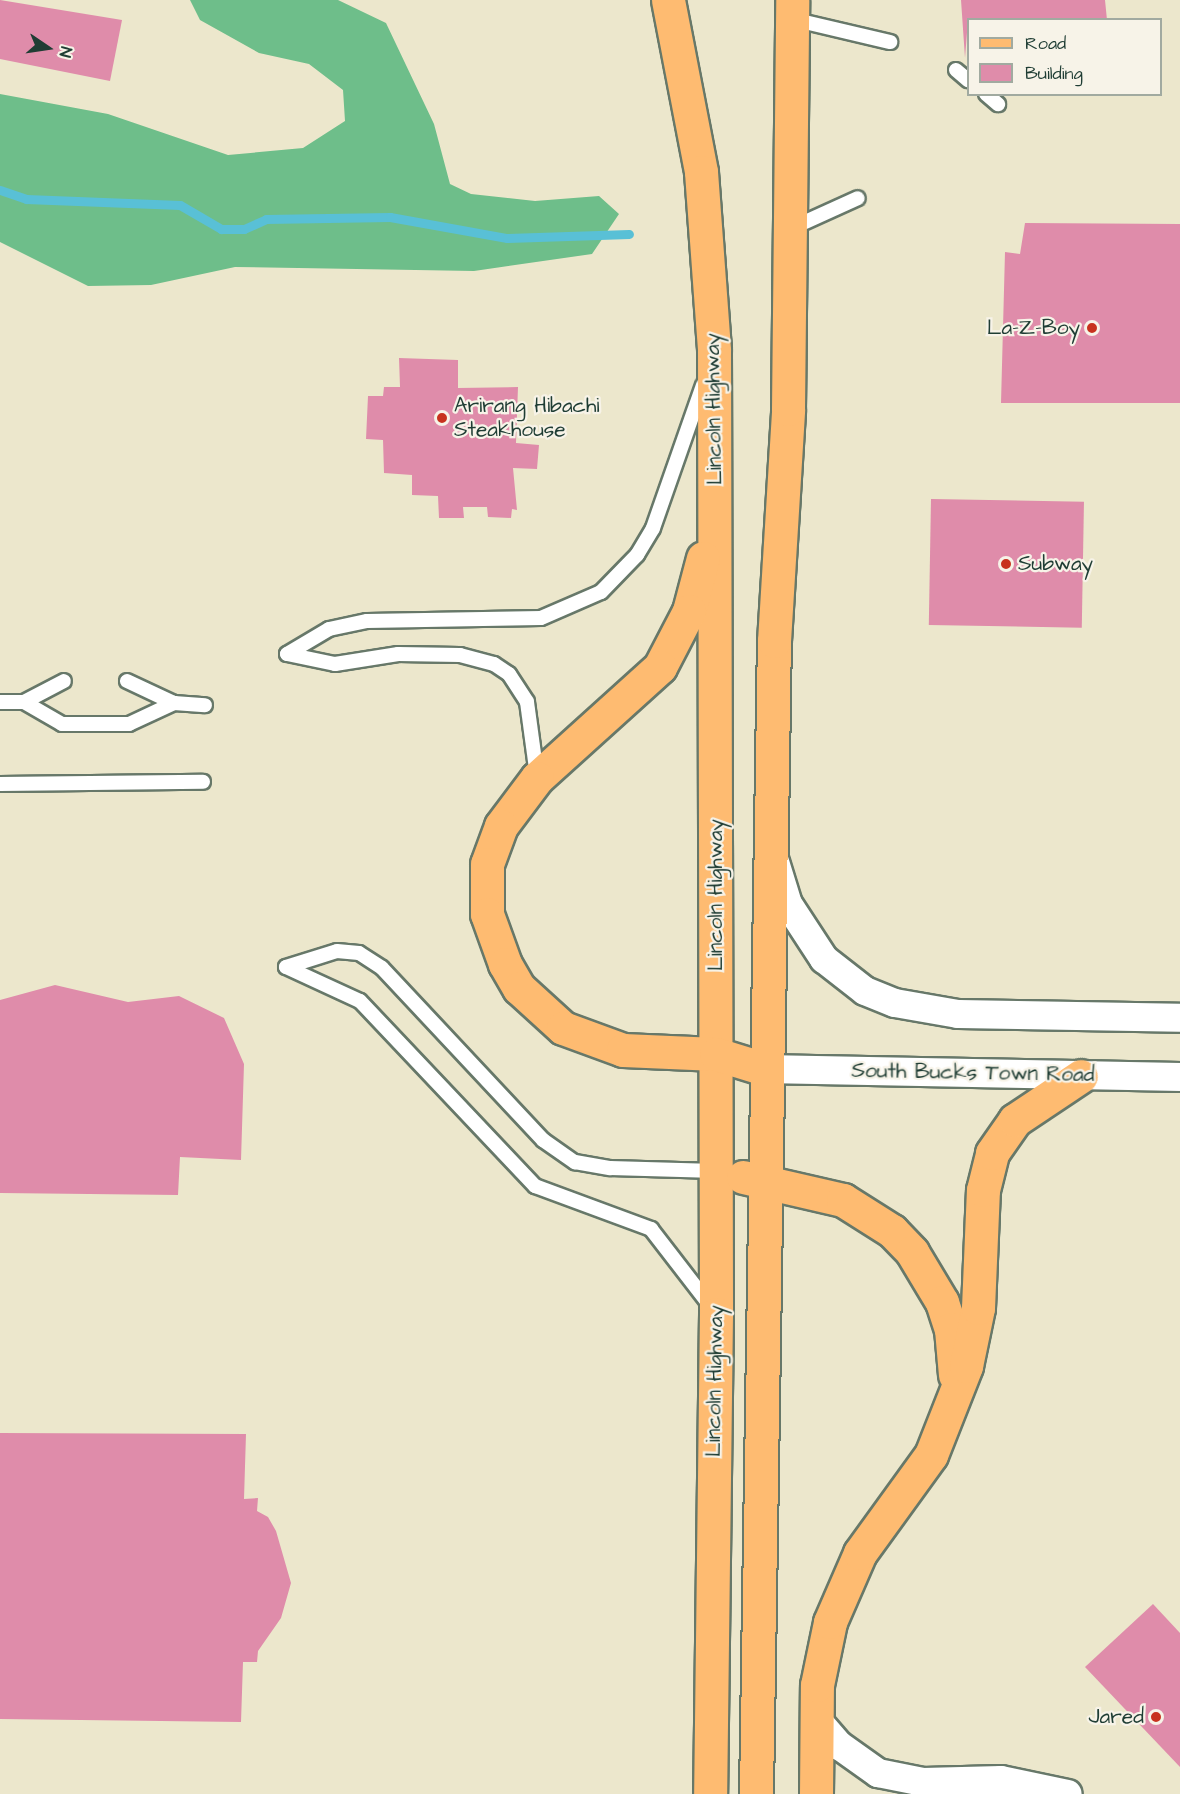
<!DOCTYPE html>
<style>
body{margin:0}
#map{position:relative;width:1180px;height:1794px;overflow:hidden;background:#ece7cc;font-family:"Architects Daughter",sans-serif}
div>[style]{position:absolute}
.forest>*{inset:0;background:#6ebe8a}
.stream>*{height:9px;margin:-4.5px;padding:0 4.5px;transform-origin:4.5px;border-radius:4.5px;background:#59c0d6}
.building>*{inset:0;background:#df8caa;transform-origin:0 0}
.roads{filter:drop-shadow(2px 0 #677869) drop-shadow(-2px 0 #677869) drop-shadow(0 2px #677869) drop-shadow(0 -2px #677869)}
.service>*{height:14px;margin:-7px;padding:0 7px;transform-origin:7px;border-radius:7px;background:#fff}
.minor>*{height:28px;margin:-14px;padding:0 14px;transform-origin:14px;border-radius:14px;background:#fff}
.primary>*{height:33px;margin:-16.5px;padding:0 16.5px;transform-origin:16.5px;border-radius:16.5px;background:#febb71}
.dots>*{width:16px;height:16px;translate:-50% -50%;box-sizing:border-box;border:3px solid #f7f3e8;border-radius:50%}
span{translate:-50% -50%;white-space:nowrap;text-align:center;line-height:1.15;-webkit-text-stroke:4.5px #f7f3e8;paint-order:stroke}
.poi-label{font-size:21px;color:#1f3d34}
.right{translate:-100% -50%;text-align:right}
.left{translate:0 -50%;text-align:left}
.street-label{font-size:21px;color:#1f3d34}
.legend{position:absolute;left:967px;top:18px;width:195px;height:78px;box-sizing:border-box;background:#f7f3e8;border:2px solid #a1aaa0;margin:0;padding:8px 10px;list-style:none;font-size:18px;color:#1f3d34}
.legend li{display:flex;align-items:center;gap:12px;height:30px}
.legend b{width:30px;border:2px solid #a1aaa0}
.north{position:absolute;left:18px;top:18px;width:60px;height:60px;-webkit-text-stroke:4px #f7f3e8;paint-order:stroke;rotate:103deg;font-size:16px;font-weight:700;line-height:24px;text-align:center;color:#1f3d34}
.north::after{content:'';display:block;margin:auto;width:21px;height:27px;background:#1f3d34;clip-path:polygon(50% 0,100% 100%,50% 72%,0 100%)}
</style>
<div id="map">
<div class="forest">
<i style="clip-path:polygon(190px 0,338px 0,386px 23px,434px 124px,450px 184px,471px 194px,535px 201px,599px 196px,619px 214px,592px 254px,474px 271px,235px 267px,151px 285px,88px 286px,0 242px,0 94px,108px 114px,228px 155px,303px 148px,345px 121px,343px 90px,309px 64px,259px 53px,200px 20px)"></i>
</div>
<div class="stream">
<i style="left:0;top:190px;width:28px;rotate:19deg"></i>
<i style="left:26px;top:199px;width:154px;rotate:2.2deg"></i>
<i style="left:180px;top:205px;width:48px;rotate:30.3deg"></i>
<i style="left:221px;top:229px;width:23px"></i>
<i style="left:244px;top:229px;width:24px;rotate:-24deg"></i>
<i style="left:266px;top:219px;width:124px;rotate:-0.9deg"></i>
<i style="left:390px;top:217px;width:119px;rotate:10.2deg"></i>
<i style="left:507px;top:238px;width:122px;rotate:-1.9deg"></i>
</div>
<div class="building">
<i style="clip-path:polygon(0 0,122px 20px,110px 81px,0 59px)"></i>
<i style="clip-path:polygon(961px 0,1105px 0,1107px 20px,968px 20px,965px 58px)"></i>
<i style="clip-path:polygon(1025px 223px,1180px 224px,1180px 403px,1001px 403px,1005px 252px,1020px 254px)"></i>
<i style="clip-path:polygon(399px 358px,458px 360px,458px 388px,518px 387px,516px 443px,539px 445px,537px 469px,513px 468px,517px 510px,512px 509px,511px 518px,488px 517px,487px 507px,463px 507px,464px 518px,439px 518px,438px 496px,412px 495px,412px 475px,384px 473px,383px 440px,366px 439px,368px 396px,383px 396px,384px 387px,400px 387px)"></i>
<i style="left:931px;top:499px;width:153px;height:126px;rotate:1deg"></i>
<i style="clip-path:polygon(55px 985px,128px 1002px,179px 996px,224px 1018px,244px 1064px,241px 1160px,180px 1157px,178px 1195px,0 1193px,0 1000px)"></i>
<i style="clip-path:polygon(0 1433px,246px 1434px,244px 1499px,258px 1498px,257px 1511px,268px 1517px,276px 1531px,291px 1583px,281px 1618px,258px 1651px,257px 1662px,243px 1662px,241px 1722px,0 1719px)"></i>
<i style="clip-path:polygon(1153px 1604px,1180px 1633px,1180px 1767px,1085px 1667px)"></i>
</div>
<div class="roads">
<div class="service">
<i style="left:792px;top:19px;width:101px;rotate:13.2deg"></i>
<i style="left:956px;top:70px;width:16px;rotate:40deg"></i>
<i style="left:986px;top:94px;width:16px;rotate:40deg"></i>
<i style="left:792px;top:228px;width:72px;rotate:-24.4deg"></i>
<i style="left:287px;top:654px;width:49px;rotate:-30.8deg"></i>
<i style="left:329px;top:629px;width:39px;rotate:-12deg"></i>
<i style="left:367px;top:621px;width:174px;rotate:-1deg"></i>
<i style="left:541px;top:618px;width:65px;rotate:-23.4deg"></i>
<i style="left:601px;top:592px;width:52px;rotate:-45.8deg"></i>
<i style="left:637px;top:555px;width:31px;rotate:-59deg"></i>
<i style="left:653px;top:528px;width:151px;rotate:-70.7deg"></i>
<i style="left:287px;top:654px;width:49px;rotate:11.8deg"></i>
<i style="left:335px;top:664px;width:64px;rotate:-9deg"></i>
<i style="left:398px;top:654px;width:62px;rotate:0.9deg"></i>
<i style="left:460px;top:655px;width:35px;rotate:15deg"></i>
<i style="left:494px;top:664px;width:18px;rotate:34deg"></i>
<i style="left:509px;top:674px;width:33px;rotate:57deg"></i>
<i style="left:527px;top:702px;width:75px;rotate:82.3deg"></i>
<i style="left:127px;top:681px;width:52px;rotate:25.1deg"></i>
<i style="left:174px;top:703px;width:31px;rotate:4deg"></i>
<i style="left:0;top:702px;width:24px"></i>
<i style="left:24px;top:702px;width:45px;rotate:-27.7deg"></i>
<i style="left:24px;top:702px;width:44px;rotate:30.1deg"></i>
<i style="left:62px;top:724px;width:67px"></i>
<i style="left:129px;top:724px;width:50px;rotate:-25deg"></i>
<i style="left:0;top:784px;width:203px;rotate:-0.6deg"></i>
<i style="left:286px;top:967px;width:81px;rotate:24.7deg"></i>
<i style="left:360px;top:1001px;width:255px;rotate:46.6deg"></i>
<i style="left:535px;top:1186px;width:124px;rotate:20.3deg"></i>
<i style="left:651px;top:1229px;width:95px;rotate:52.3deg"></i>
<i style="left:286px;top:967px;width:53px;rotate:-17.4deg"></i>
<i style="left:337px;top:951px;width:22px;rotate:5deg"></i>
<i style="left:359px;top:953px;width:27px;rotate:33deg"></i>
<i style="left:382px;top:968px;width:236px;rotate:46.9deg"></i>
<i style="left:543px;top:1140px;width:39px;rotate:35deg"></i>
<i style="left:575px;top:1162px;width:36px;rotate:10deg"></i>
<i style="left:610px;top:1168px;width:106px;rotate:1.6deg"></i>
</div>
<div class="minor">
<i style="left:775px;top:862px;width:44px;rotate:72.8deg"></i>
<i style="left:788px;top:904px;width:66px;rotate:56.8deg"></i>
<i style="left:824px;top:959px;width:52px;rotate:38deg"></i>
<i style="left:865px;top:991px;width:32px;rotate:22deg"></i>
<i style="left:895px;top:1003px;width:64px;rotate:9.9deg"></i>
<i style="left:958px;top:1014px;width:222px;rotate:1deg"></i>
<i style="left:765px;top:1069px;width:415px;rotate:1.1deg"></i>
<i style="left:817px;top:1720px;width:35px;rotate:49deg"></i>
<i style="left:840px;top:1746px;width:47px;rotate:35.4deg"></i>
<i style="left:878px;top:1773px;width:46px;rotate:11.3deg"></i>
<i style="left:923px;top:1782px;width:78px;rotate:-1.5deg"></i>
<i style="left:1001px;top:1780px;width:68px;rotate:11.8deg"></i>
</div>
<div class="primary">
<i style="left:668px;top:0;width:175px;rotate:79.1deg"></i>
<i style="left:701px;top:172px;width:179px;rotate:85.8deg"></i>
<i style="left:714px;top:351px;width:963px;rotate:89.88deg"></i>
<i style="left:716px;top:1314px;width:480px;rotate:90.7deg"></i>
<i style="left:703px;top:558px;width:55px;rotate:104.8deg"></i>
<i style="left:689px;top:611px;width:63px;rotate:117.4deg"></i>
<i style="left:660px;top:667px;width:166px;rotate:137.9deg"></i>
<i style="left:537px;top:778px;width:60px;rotate:126.9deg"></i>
<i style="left:501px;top:826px;width:40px;rotate:110.2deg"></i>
<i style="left:487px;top:864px;width:50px;rotate:90deg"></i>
<i style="left:487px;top:914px;width:53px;rotate:70.2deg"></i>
<i style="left:505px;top:964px;width:28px;rotate:60deg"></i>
<i style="left:519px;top:988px;width:59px;rotate:42.3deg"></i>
<i style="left:563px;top:1028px;width:64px;rotate:20.1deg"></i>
<i style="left:623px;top:1050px;width:93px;rotate:2.5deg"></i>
<i style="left:716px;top:1054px;width:51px;rotate:17deg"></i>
<i style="left:743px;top:1177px;width:103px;rotate:13deg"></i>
<i style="left:843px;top:1200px;width:58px;rotate:32.3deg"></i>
<i style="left:892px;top:1231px;width:29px;rotate:46deg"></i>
<i style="left:912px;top:1252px;width:58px;rotate:59deg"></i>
<i style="left:942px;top:1302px;width:28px;rotate:72deg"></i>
<i style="left:951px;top:1329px;width:46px;rotate:85deg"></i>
<i style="left:756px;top:1794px;width:1153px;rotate:-89.11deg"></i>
<i style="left:774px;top:641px;width:232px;rotate:-86.5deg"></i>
<i style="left:788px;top:409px;width:409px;rotate:-89.4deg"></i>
<i style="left:816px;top:1794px;width:109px;rotate:-89.5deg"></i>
<i style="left:817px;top:1685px;width:64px;rotate:-78.3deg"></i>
<i style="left:830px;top:1622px;width:75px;rotate:-66.5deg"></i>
<i style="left:860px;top:1553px;width:121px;rotate:-54.1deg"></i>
<i style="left:931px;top:1455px;width:96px;rotate:-68.5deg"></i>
<i style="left:966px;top:1366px;width:59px;rotate:-78.3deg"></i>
<i style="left:978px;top:1308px;width:118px;rotate:-87.6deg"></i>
<i style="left:983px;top:1190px;width:38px;rotate:-76deg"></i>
<i style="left:992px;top:1153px;width:40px;rotate:-55.1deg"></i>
<i style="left:1015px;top:1120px;width:79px;rotate:-33.7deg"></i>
</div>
</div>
<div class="dots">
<i style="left:1092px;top:328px;background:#c8321e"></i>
<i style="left:442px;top:418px;background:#c8321e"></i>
<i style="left:1006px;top:564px;background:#c8321e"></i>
<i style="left:1156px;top:1717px;background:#c8321e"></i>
</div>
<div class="poi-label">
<span class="right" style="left:1080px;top:328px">La-Z-Boy</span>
<span class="left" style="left:454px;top:418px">Arirang Hibachi<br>Steakhouse</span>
<span class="left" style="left:1018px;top:564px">Subway</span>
<span class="right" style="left:1144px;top:1717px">Jared</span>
</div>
<div class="street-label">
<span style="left:714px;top:409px;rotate:-91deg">Lincoln Highway</span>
<span style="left:716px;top:895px;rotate:-90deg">Lincoln Highway</span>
<span style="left:973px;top:1073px;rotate:1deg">South Bucks Town Road</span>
<span style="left:715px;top:1381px;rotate:-89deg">Lincoln Highway</span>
</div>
<ul class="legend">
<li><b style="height:8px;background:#febb71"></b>Road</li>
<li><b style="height:16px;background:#df8caa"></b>Building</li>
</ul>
<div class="north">N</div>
</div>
